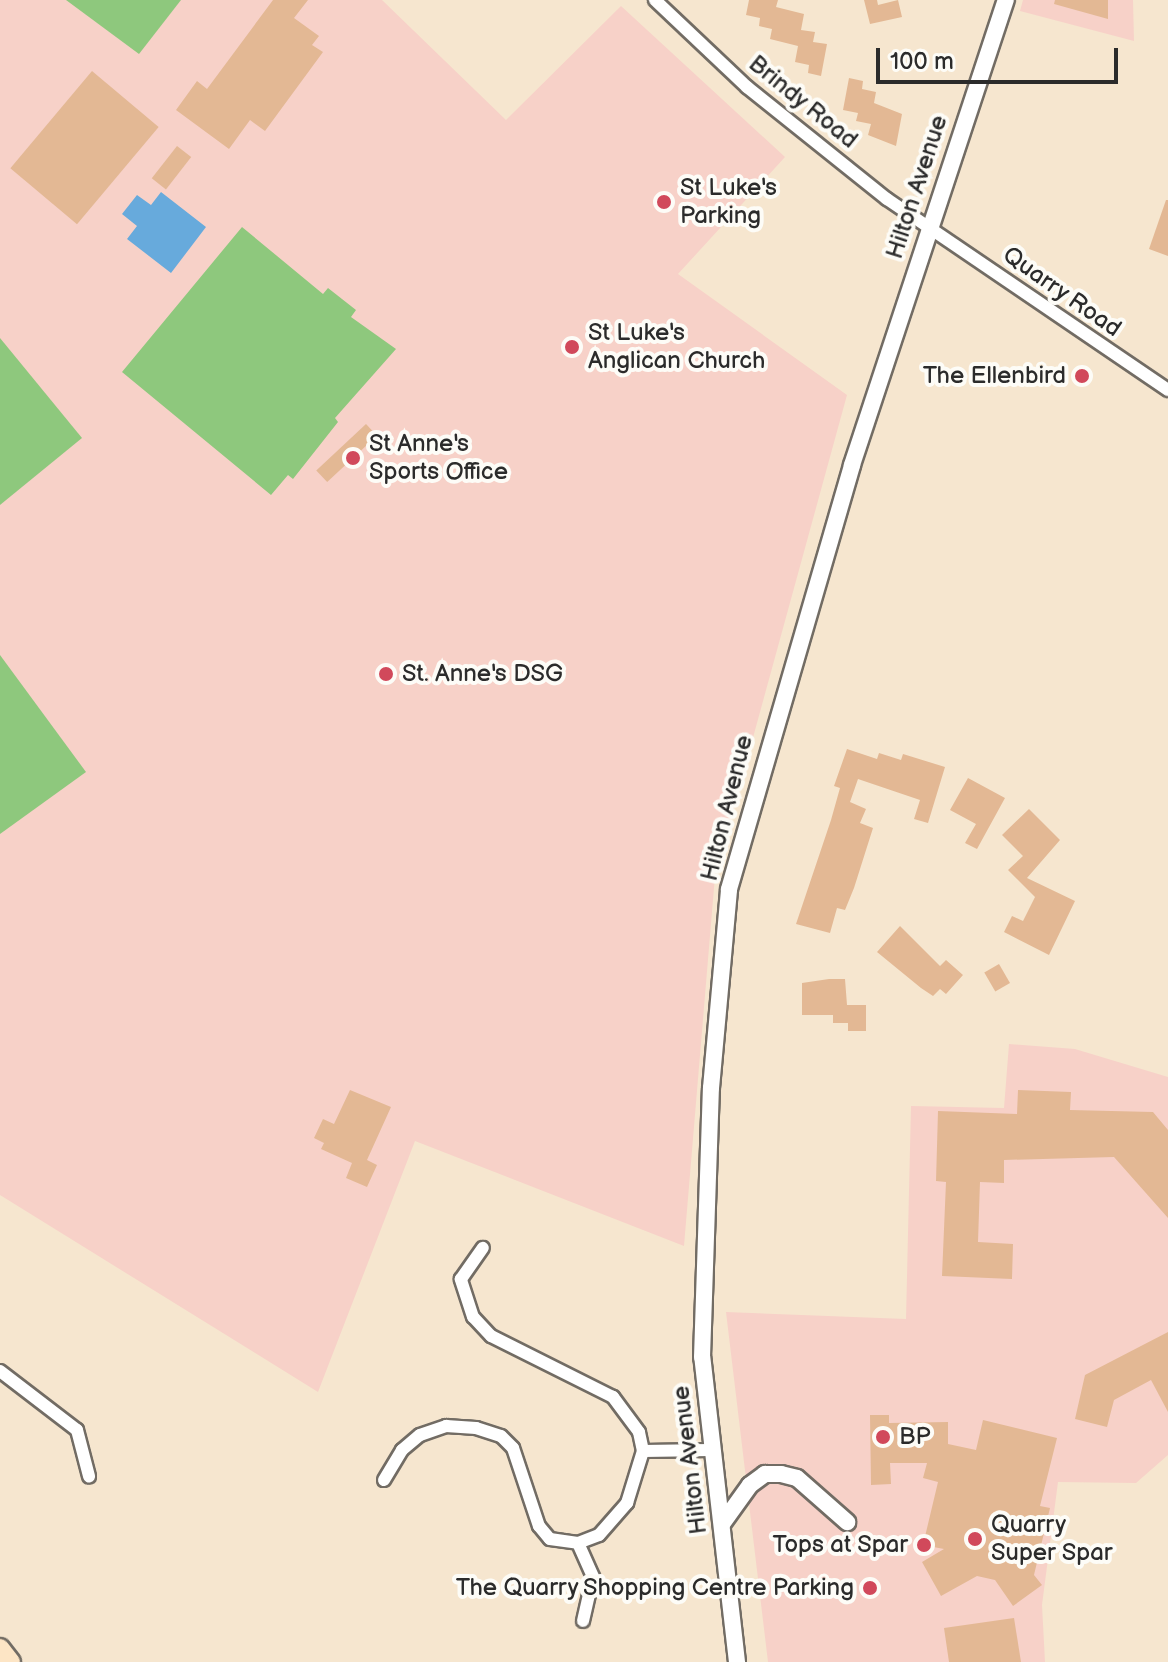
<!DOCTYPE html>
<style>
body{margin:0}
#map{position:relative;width:1168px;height:1662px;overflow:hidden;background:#f6e6cf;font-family:"Balsamiq Sans",sans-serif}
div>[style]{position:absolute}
.built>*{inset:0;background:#f7d1c8}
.green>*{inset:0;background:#8ec87d}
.water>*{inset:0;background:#67aadc}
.building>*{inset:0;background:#e3b894;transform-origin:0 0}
.roads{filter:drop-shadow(2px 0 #726c64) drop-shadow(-2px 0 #726c64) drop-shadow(0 2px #726c64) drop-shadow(0 -2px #726c64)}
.minor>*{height:12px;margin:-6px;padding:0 6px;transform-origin:6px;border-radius:6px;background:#fff}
.tertiary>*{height:16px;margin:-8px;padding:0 8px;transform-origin:8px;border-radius:8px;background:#fff}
.secondary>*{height:18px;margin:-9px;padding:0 9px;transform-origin:9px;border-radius:9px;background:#fde5c5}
.dots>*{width:22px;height:22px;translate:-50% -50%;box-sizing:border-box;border:4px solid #fdfcf7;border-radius:50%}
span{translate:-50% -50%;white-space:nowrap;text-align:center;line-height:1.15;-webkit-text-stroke:8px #fdfcf7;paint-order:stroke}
.street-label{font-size:24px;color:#2b2b2b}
.poi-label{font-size:24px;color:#2b2b2b}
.left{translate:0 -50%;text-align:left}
.right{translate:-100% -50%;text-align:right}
.scale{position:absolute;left:876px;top:48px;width:242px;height:36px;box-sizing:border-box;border:4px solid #2b2b2b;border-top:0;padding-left:10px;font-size:24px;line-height:28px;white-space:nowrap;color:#2b2b2b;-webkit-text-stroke:6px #fdfcf7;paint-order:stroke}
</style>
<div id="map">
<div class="built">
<i style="clip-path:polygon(0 0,382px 0,506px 120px,621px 6px,785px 157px,678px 274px,847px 395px,715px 876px,684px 1246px,415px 1141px,318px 1392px,0 1195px)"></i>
<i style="clip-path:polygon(1023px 0,1133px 0,1134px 41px,1020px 11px)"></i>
<i style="clip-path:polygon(1009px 1044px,1075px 1049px,1168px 1077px,1168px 1455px,1136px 1483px,1058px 1482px,1042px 1605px,1045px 1662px,768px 1662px,726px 1312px,906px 1319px,911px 1106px,1004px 1108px)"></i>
</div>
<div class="green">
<i style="clip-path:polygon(66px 0,181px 0,139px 54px)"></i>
<i style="clip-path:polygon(242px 227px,323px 294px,328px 288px,356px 310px,351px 317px,396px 349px,335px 418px,338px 422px,293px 479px,288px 475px,271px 495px,122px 372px)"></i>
<i style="clip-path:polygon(0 338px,82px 438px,0 505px)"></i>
<i style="clip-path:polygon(0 655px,86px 772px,0 834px)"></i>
</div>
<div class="water">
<i style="clip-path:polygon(161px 192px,206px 227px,171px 273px,127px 239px,137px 226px,122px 214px,137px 195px,151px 205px)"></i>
</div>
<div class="building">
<i style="clip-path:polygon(273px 0,308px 0,294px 18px,319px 36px,312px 45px,323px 52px,265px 131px,250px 120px,229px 149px,176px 110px,197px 81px,207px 89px)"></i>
<i style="clip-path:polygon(749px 0,778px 0,776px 7px,804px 14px,801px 30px,815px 32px,813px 42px,827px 44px,821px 76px,808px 73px,809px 65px,795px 62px,798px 46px,770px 39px,772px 29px,759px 26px,760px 18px,746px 15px)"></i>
<i style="clip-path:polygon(864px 0,877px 0,878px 5px,898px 0,902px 17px,870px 24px)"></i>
<i style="clip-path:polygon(1055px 0,1108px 0,1108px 19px,1054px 4px)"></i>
<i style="left:92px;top:71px;width:87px;height:127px;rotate:40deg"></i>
<i style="clip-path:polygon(849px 78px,863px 81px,862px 89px,876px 92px,874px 103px,902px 114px,896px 146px,868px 135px,871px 124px,856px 121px,858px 113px,843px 110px)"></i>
<i style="left:177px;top:146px;width:18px;height:41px;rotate:38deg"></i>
<i style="clip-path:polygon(1166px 200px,1168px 200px,1168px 256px,1149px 249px)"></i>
<i style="left:366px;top:424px;width:16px;height:68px;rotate:47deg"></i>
<i style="clip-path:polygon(847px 749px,877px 759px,879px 753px,901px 760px,903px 754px,945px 767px,928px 823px,914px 819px,920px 800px,858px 779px,850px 802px,866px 809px,860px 823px,873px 828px,854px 888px,845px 910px,837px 908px,830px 933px,796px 924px,831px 820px,840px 788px,834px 786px)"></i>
<i style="clip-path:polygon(968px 778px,1005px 798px,977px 849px,965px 843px,976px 824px,950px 810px)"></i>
<i style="clip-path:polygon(1029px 809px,1060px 840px,1027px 878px,1075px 901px,1049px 955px,1004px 932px,1012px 916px,1023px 921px,1035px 897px,1008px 870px,1023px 856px,1002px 835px)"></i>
<i style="clip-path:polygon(900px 926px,940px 966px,946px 960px,963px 975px,946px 994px,940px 989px,933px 996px,921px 988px,877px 952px)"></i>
<i style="left:999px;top:964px;width:22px;height:17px;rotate:60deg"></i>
<i style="clip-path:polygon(829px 979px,845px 979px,847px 1005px,866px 1005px,866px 1031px,848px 1031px,848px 1023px,833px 1023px,833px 1015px,802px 1015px,802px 983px)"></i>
<i style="clip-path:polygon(350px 1090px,391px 1107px,367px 1160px,377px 1165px,367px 1187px,346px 1178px,352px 1163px,321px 1149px,324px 1143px,314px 1138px,323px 1119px,334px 1124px)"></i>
<i style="clip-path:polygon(1018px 1090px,1071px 1092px,1070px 1110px,1153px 1112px,1168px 1130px,1168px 1218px,1114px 1157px,1004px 1160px,1004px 1183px,980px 1182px,978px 1242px,1013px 1244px,1012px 1279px,942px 1276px,946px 1182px,936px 1181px,938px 1111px,1017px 1114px)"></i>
<i style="clip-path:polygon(1168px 1332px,1168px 1412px,1151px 1380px,1114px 1400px,1107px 1427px,1075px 1419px,1085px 1375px)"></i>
<i style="clip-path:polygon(870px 1415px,889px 1415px,889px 1423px,948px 1422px,948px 1444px,976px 1450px,983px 1420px,1057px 1438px,1040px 1506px,1050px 1508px,1034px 1575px,1042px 1585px,1013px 1606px,995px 1580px,977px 1576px,941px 1596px,922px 1562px,944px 1549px,923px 1545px,938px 1482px,923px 1478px,927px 1463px,890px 1463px,891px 1484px,871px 1485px)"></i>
<i style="clip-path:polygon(1014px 1618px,1021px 1662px,949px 1662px,944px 1628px)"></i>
</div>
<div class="roads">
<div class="minor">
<i style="left:655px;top:0;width:127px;rotate:43.4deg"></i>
<i style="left:747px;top:87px;width:179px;rotate:38.7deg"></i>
<i style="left:887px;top:199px;width:340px;rotate:34.2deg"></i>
<i style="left:0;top:1371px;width:97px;rotate:37.5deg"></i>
<i style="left:77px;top:1430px;width:48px;rotate:75.4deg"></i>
<i style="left:643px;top:1451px;width:67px;rotate:-0.9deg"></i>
<i style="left:384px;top:1480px;width:35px;rotate:-59deg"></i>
<i style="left:402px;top:1450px;width:23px;rotate:-40deg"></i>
<i style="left:420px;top:1435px;width:28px;rotate:-19deg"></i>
<i style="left:446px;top:1426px;width:30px;rotate:4deg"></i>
<i style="left:476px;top:1428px;width:26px;rotate:18deg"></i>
<i style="left:501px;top:1436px;width:17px;rotate:45deg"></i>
<i style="left:513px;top:1448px;width:82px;rotate:71.6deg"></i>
<i style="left:539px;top:1526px;width:17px;rotate:50deg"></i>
<i style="left:550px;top:1539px;width:28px;rotate:8deg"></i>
<i style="left:578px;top:1543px;width:22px;rotate:-21deg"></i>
<i style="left:599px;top:1535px;width:43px;rotate:-48.8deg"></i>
<i style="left:627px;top:1503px;width:54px;rotate:-72.9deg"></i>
<i style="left:643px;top:1451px;width:19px;rotate:-102deg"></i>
<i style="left:639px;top:1432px;width:44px;rotate:-126.6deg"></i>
<i style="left:613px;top:1397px;width:136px;rotate:-153.4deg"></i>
<i style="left:491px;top:1336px;width:26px;rotate:-133deg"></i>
<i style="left:473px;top:1317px;width:40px;rotate:-108deg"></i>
<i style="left:461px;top:1279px;width:38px;rotate:-55deg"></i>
<i style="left:578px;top:1543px;width:37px;rotate:66deg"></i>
<i style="left:593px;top:1577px;width:45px;rotate:102.8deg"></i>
</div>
<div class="tertiary">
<i style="left:722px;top:1524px;width:48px;rotate:-54.3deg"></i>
<i style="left:750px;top:1485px;width:19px;rotate:-36deg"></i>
<i style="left:765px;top:1474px;width:16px"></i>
<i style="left:781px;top:1474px;width:16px;rotate:14deg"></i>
<i style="left:797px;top:1478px;width:67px;rotate:41.3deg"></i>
<i style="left:737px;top:1662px;width:307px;rotate:-96.5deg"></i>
<i style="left:702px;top:1357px;width:269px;rotate:-88.1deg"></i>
<i style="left:711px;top:1088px;width:200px;rotate:-84.8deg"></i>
<i style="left:729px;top:889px;width:441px;rotate:-73.8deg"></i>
<i style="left:852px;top:465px;width:490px;rotate:-71.7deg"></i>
</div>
<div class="secondary">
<i style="left:0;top:1648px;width:18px;rotate:52deg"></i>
</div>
</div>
<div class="dots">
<i style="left:664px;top:202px;background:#d1495b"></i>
<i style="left:572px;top:347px;background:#d1495b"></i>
<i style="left:1082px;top:376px;background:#d1495b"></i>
<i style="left:353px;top:458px;background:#d1495b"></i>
<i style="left:386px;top:674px;background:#d1495b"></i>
<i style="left:883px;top:1437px;background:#d1495b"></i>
<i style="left:975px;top:1539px;background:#d1495b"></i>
<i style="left:924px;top:1545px;background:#d1495b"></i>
<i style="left:870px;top:1588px;background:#d1495b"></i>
</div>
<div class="street-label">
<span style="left:803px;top:102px;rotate:39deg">Brindy Road</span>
<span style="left:917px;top:187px;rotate:-72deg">Hilton Avenue</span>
<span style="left:1062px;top:292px;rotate:35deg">Quarry Road</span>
<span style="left:727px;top:808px;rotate:-76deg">Hilton Avenue</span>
<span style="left:690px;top:1460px;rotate:-97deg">Hilton Avenue</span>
</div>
<div class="poi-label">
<span class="left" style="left:680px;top:202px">St Luke's<br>Parking</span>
<span class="left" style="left:588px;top:347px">St Luke's<br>Anglican Church</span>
<span class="right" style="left:1066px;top:376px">The Ellenbird</span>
<span class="left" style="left:369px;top:458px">St Anne's<br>Sports Office</span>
<span class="left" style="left:402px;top:674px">St. Anne's DSG</span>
<span class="left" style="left:899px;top:1437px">BP</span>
<span class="left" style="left:991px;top:1539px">Quarry<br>Super Spar</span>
<span class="right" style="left:908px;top:1545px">Tops at Spar</span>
<span class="right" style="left:854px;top:1588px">The Quarry Shopping Centre Parking</span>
</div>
<div class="scale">100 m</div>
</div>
